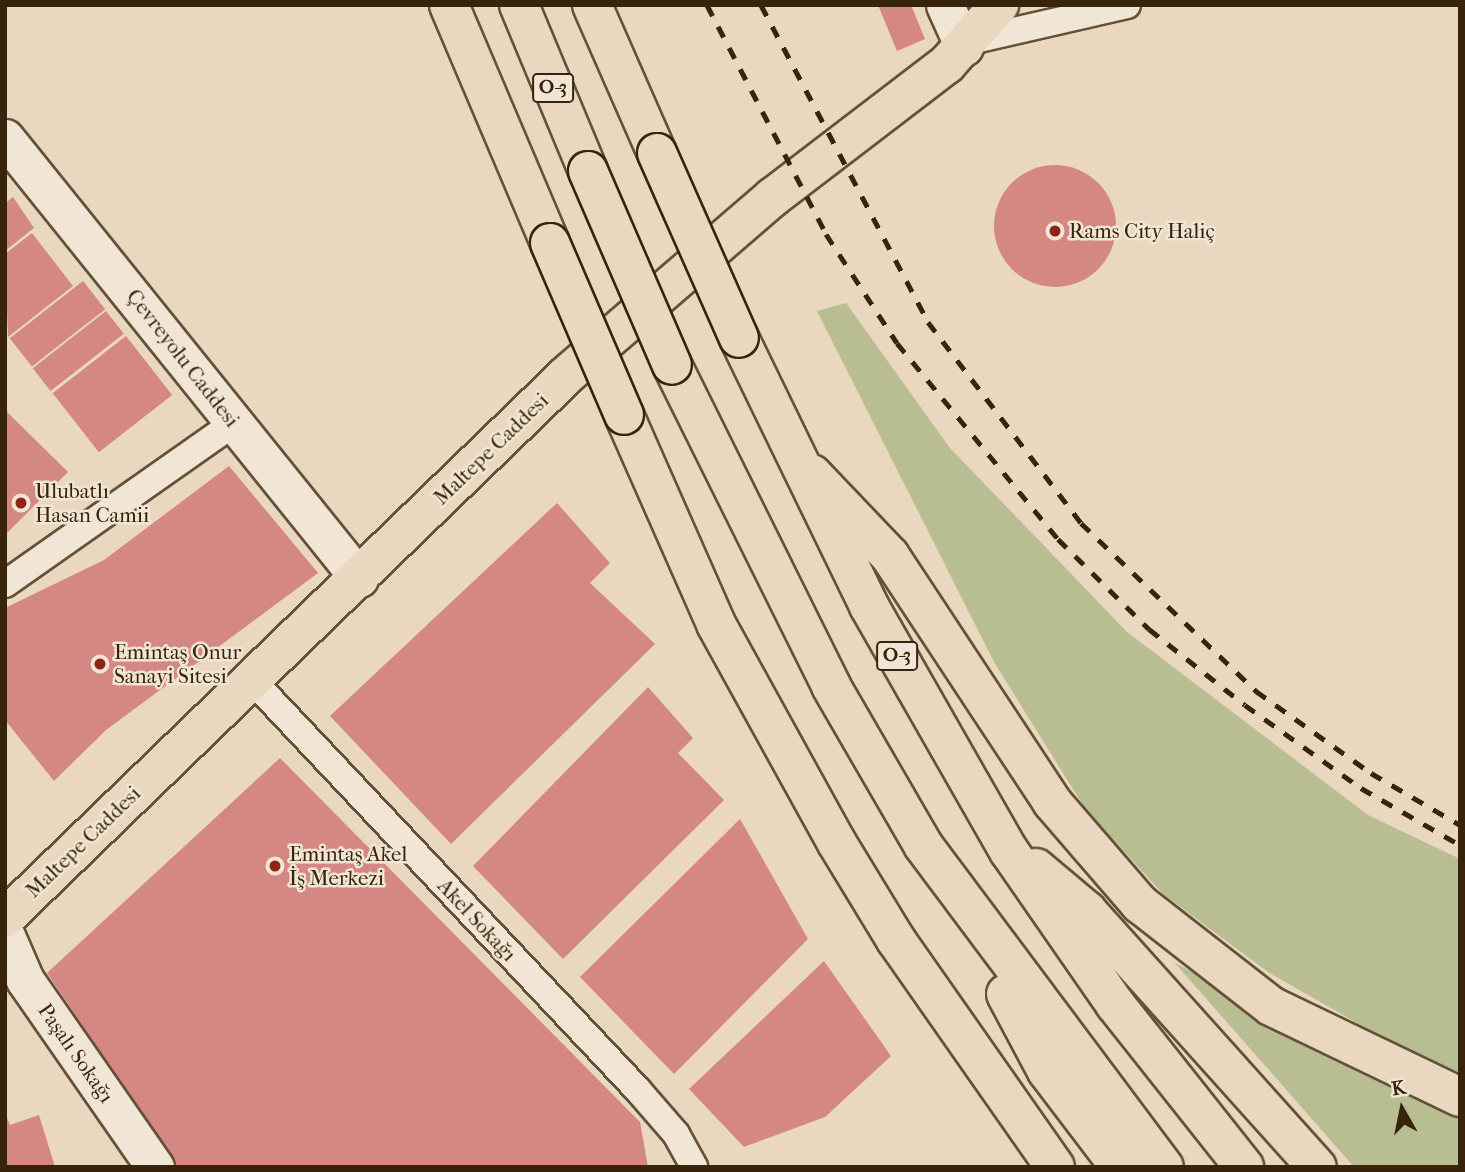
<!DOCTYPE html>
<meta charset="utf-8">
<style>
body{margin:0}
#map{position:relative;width:1465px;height:1172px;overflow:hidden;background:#e9d7bf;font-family:"IM FELL French Canon",serif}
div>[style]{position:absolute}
.green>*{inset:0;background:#b8be91}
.building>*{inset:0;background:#d58783;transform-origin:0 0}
.round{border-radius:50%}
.roads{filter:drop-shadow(2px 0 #645137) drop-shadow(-2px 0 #645137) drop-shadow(0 2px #645137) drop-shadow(0 -2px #645137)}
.street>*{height:26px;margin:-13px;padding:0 13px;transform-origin:13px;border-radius:13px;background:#f1e5d5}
.secondary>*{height:37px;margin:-18.5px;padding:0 18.5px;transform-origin:18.5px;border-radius:18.5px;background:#f1e5d5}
.primary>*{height:38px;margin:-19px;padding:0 19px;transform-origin:19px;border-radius:19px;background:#e9d7bf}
.highway>*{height:38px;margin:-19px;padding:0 19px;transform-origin:19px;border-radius:19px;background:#e9d7bf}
.rail>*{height:5px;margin-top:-2.5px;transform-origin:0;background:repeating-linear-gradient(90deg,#38240a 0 12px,transparent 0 24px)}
.bridges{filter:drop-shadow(2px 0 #38240a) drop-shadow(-2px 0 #38240a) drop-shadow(0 2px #38240a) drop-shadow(0 -2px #38240a)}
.highway-bridge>*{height:38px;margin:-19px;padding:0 19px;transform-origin:19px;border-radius:19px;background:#e9d7bf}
.dots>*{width:19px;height:19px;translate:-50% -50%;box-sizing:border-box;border:4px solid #f1e5d5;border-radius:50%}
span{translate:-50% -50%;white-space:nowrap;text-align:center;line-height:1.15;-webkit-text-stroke:5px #f1e5d5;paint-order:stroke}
.shield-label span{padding:2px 5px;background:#f1e5d5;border:2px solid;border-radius:5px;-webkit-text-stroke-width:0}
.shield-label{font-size:19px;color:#38240a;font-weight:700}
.poi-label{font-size:21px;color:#38240a}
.left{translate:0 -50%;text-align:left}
.street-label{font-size:21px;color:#38240a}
.frame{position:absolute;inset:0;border:7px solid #38240a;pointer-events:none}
.north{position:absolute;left:1367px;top:1074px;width:70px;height:70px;-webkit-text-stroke:5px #f1e5d5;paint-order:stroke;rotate:351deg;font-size:19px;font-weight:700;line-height:28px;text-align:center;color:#38240a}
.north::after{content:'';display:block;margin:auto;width:24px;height:32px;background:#38240a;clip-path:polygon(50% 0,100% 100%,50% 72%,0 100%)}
</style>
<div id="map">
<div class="green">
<i style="clip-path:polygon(846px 303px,950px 448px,1127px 632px,1368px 815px,1460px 859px,1460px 1072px,1411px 1054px,1268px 972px,1163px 894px,1086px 810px,994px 662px,817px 311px)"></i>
<i style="clip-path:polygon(1174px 962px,1400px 1090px,1460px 1117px,1460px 1167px,1354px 1167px)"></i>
</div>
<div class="building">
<i style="clip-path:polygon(878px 5px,911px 5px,925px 39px,897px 51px)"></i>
<i class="round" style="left:994px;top:165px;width:122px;height:122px"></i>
<i style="clip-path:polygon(13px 197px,34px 228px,5px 251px,5px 203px)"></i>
<i style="clip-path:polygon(32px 233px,73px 286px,8px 337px,5px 254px)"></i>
<i style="left:83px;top:281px;width:36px;height:93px;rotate:52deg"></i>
<i style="left:106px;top:311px;width:29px;height:93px;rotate:52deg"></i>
<i style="left:126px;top:336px;width:75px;height:93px;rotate:52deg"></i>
<i style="clip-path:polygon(5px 410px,68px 472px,5px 535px)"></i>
<i style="clip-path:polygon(229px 466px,318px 573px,106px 730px,54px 781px,5px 720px,5px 608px,104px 560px)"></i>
<i style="clip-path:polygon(557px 503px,610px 563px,590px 583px,655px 644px,451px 844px,330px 716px)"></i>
<i style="clip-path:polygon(648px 687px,693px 738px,678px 753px,724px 800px,563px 959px,473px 866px)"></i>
<i style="clip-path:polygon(280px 758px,640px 1122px,648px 1167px,178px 1167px,47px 973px)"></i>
<i style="clip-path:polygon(740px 819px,808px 939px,674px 1074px,580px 977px)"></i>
<i style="clip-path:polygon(824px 961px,891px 1056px,825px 1117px,744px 1147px,689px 1089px)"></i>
<i style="clip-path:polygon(5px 1113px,10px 1125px,39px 1115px,55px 1167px,5px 1167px)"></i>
</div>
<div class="roads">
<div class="street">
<i style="left:970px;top:41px;width:161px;rotate:-12.9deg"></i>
<i style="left:5px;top:584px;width:280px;rotate:-35.1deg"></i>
<i style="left:251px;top:679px;width:563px;rotate:46.73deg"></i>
<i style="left:637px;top:1089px;width:60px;rotate:49.1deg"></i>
<i style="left:676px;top:1134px;width:38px;rotate:61deg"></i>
</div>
<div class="secondary">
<i style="left:945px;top:5px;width:46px;rotate:65.7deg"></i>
<i style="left:5px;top:138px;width:565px;rotate:51.18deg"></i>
<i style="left:5px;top:934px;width:50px;rotate:66.5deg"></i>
<i style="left:25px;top:980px;width:228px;rotate:55.2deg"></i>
</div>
<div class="primary">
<i style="left:5px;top:918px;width:784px;rotate:-44.02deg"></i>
<i style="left:569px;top:373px;width:269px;rotate:-40.8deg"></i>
<i style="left:773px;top:197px;width:219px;rotate:-37.4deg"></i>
<i style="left:947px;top:64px;width:79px;rotate:-48.6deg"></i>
</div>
<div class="highway">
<i style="left:449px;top:5px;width:259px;rotate:67deg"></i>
<i style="left:519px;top:5px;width:180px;rotate:67.4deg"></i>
<i style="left:592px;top:5px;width:162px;rotate:66.3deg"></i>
<i style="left:739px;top:338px;width:298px;rotate:64.1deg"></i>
<i style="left:869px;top:606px;width:282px;rotate:60.3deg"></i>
<i style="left:1009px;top:851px;width:186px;rotate:55.3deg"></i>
<i style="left:1115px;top:1004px;width:208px;rotate:51.6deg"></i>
<i style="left:672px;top:365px;width:358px;rotate:63.6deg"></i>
<i style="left:831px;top:686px;width:184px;rotate:59.9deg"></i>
<i style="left:923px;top:845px;width:402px;rotate:53.2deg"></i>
<i style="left:624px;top:415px;width:228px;rotate:66.2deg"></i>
<i style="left:716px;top:624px;width:250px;rotate:61.1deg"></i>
<i style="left:837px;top:843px;width:114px;rotate:58.7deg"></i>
<i style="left:896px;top:940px;width:277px;rotate:55deg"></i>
<i style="left:812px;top:474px;width:113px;rotate:46.4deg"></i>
<i style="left:890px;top:556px;width:295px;rotate:56.6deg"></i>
<i style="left:1052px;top:802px;width:135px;rotate:49.2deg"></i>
<i style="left:1140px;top:904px;width:166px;rotate:37.9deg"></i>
<i style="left:1271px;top:1006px;width:210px;rotate:25.7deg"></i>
<i style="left:1036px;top:868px;width:67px;rotate:40.1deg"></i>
<i style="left:1087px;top:911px;width:344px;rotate:48.1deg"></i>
<i style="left:1006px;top:994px;width:87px;rotate:62deg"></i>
<i style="left:1047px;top:1071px;width:121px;rotate:52.8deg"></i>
</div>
</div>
<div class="rail">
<i style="left:707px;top:5px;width:258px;rotate:62.5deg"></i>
<i style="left:826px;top:234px;width:130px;rotate:56.9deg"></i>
<i style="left:897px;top:343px;width:254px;rotate:50.6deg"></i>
<i style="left:1058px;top:539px;width:128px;rotate:44.7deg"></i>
<i style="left:1149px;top:629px;width:122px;rotate:38.4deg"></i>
<i style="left:1245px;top:705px;width:143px;rotate:35.6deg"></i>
<i style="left:1361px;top:788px;width:114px;rotate:29.9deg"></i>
<i style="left:761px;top:5px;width:358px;rotate:62.2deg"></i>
<i style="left:928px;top:322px;width:253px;rotate:52.7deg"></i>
<i style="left:1081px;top:523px;width:243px;rotate:43.8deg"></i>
<i style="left:1256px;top:691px;width:141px;rotate:35.5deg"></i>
<i style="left:1371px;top:773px;width:103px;rotate:30.3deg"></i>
</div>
<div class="bridges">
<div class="highway-bridge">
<i style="left:657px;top:153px;width:202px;rotate:66.1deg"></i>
<i style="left:588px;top:171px;width:211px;rotate:66.6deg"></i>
<i style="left:550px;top:243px;width:187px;rotate:66.7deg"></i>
</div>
</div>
<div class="dots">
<i style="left:1055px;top:231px;background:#8f2418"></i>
<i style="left:21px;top:503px;background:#8f2418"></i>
<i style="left:100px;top:664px;background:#8f2418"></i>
<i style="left:275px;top:866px;background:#8f2418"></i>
</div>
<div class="shield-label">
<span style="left:553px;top:88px">O-3</span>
<span style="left:897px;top:656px">O-3</span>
</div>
<div class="poi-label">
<span class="left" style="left:1069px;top:231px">Rams City Haliç</span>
<span class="left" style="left:35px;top:503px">Ulubatlı<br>Hasan Camii</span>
<span class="left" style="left:114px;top:664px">Emintaş Onur<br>Sanayi Sitesi</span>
<span class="left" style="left:289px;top:866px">Emintaş Akel<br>İş Merkezi</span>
</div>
<div class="street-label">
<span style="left:183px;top:358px;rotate:52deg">Çevreyolu Caddesi</span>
<span style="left:491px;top:449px;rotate:-44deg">Maltepe Caddesi</span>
<span style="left:83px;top:842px;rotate:-44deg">Maltepe Caddesi</span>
<span style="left:477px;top:920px;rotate:47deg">Akel Sokağı</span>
<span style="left:76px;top:1053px;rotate:55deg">Paşalı Sokağı</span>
</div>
<div class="frame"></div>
<div class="north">K</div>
</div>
